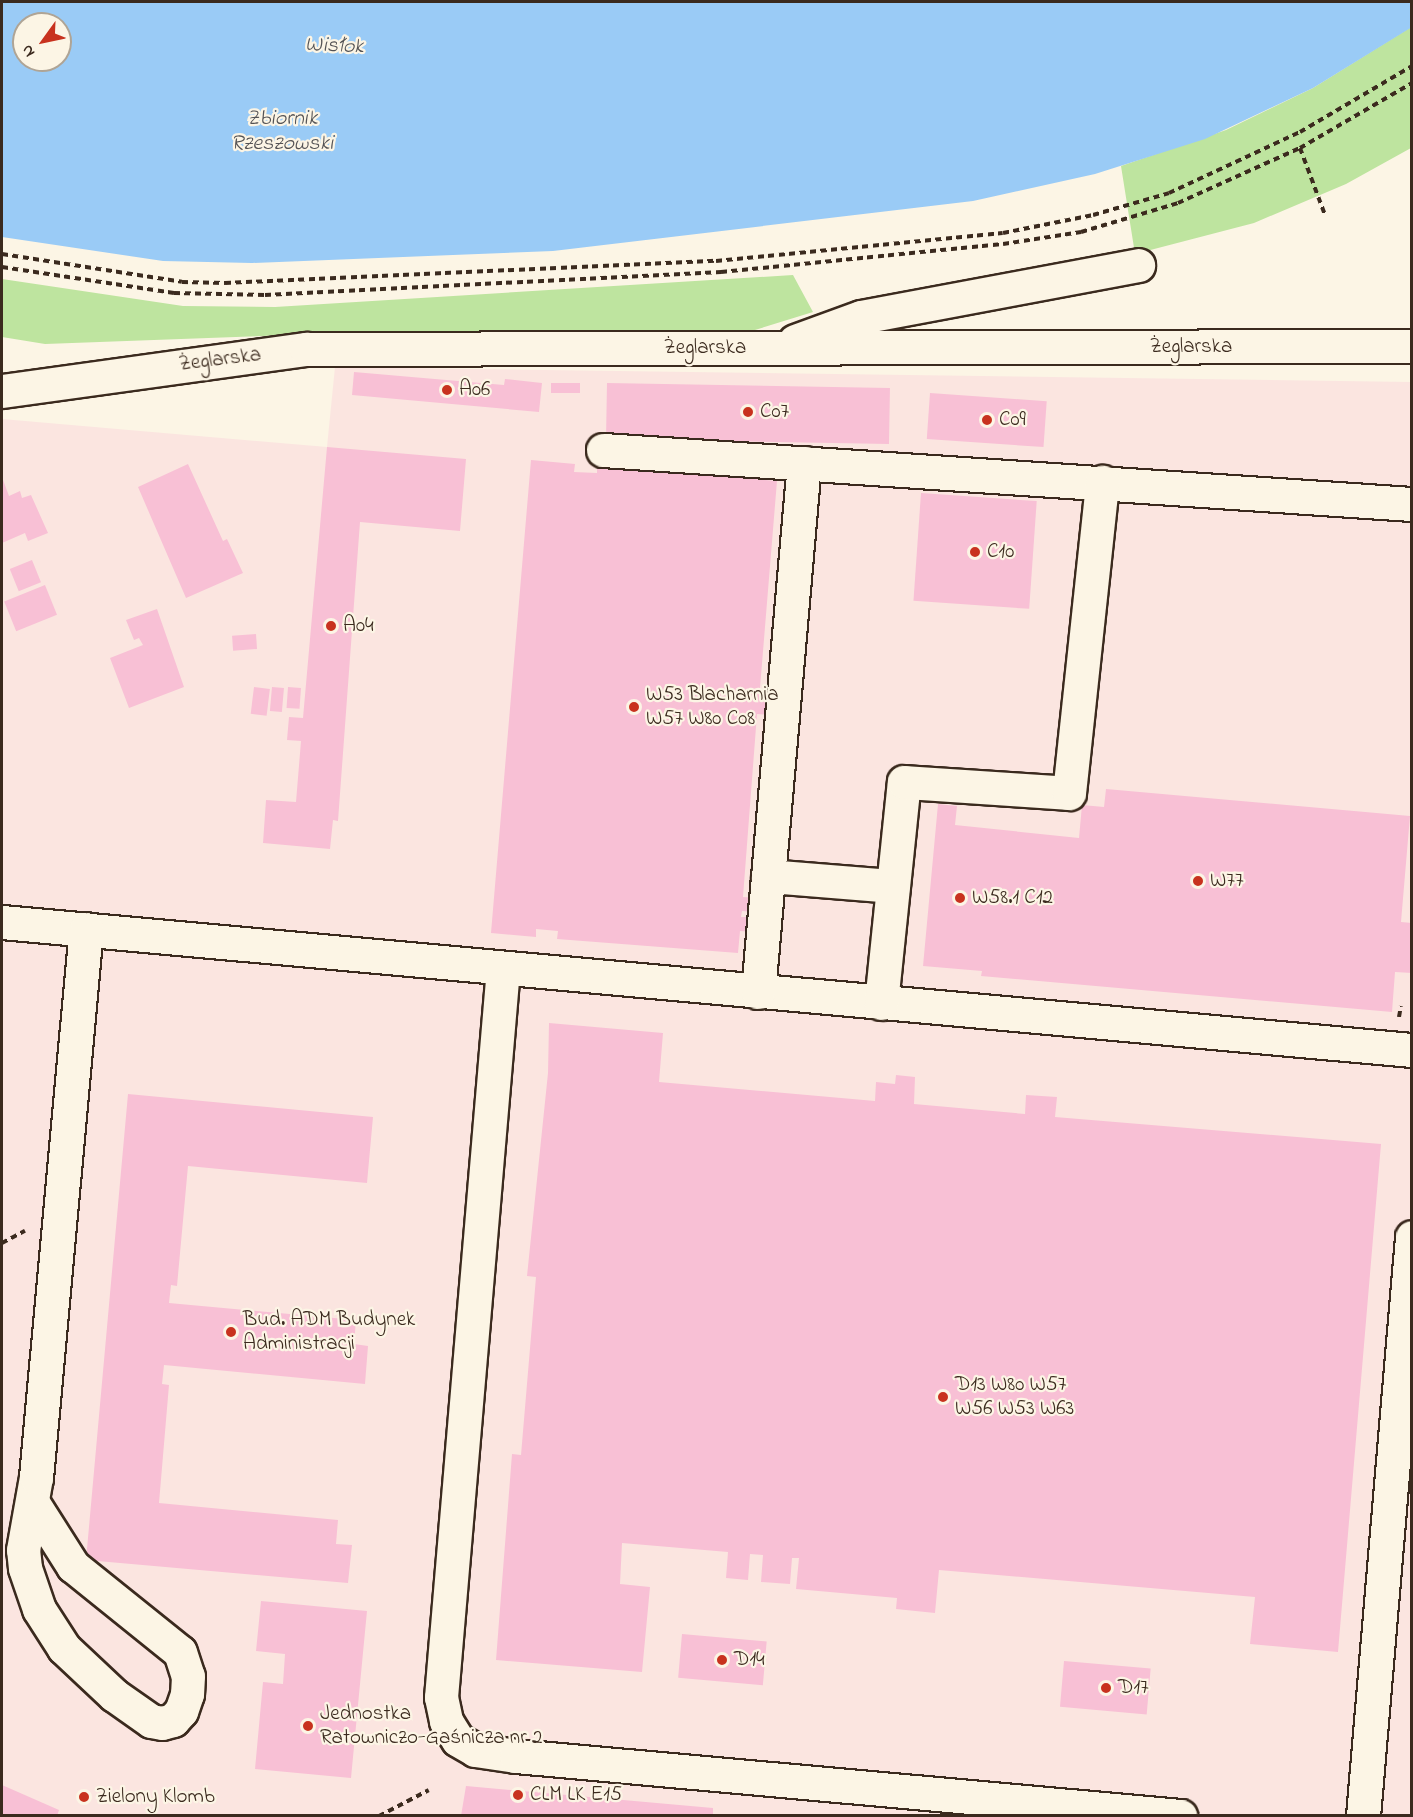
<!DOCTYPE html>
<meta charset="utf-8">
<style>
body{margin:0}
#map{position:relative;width:1413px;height:1817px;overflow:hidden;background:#fcf5e5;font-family:"Indie Flower",sans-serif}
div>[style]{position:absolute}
.built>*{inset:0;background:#fbe5e0}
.green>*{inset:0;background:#bee49f}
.water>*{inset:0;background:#9acbf6}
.building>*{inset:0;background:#f8c0d5;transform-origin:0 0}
.path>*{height:4px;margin-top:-2px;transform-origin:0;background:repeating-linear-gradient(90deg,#3b2a1e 0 6px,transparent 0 10.5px)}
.roads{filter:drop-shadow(2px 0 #3b2a1e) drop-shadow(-2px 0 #3b2a1e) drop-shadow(0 2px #3b2a1e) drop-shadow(0 -2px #3b2a1e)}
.minor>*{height:33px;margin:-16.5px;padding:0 16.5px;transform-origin:16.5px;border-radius:16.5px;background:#fcf5e5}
.dots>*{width:16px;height:16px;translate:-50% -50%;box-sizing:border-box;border:3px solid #fcf5e5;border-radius:50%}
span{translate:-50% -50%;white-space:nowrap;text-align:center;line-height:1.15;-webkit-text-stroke:4.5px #fcf5e5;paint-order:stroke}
.street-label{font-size:21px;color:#3b2a1e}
.poi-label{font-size:21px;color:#3b2a1e}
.left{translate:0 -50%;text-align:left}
.water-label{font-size:22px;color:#535254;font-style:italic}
.frame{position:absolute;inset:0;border:3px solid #3b2a1e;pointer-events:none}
.north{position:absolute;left:12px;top:12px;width:60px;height:60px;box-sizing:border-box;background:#fcf5e5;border:2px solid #afa495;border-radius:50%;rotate:237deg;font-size:16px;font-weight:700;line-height:24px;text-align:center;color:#3b2a1e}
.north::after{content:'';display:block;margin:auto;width:21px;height:27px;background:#c8321e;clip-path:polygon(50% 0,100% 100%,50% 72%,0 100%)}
</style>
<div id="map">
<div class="built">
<i style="clip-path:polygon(335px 367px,1411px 382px,1411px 1815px,2px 1815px,2px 419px,327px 447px)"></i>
</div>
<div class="green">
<i style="clip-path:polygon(1411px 27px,1411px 148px,1346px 184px,1254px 223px,1135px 254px,1121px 166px,1226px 130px,1313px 88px)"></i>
<i style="clip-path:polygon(793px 275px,813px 312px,755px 330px,345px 333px,45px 344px,2px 337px,2px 279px,183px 306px,275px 307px)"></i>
</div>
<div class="water">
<i style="clip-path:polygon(evenodd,2px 2px,1411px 2px,1412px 27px,1313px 88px,1205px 139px,1095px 174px,973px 201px,553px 251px,252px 263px,163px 261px,2px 237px,2px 2px,24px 24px,60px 24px,60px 60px,24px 60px,24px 24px)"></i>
</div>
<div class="building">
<i style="clip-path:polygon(354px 372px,504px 385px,505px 379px,542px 383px,539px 412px,352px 395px)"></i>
<i style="left:551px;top:383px;width:29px;height:10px"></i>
<i style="left:607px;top:383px;width:283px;height:56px;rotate:1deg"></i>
<i style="left:930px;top:393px;width:117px;height:46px;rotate:4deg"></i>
<i style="clip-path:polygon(327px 447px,466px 459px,460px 531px,360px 522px,338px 821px,333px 820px,330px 849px,263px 843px,266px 800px,296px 802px,301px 741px,287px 740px,289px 717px,303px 718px)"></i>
<i style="clip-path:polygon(531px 460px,575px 464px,574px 472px,597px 473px,597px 465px,777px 481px,759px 700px,774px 701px,773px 715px,757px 714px,743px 897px,758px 898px,756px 912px,742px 911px,741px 917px,756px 917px,755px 932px,740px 931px,738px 953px,557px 939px,558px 931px,536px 929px,536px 937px,491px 933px)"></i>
<i style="clip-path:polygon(188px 464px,223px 541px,227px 539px,243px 573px,186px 598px,138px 487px)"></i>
<i style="clip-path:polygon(2px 477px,9px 496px,20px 491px,22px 498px,31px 495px,48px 533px,28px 541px,25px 533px,2px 543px)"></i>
<i style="left:921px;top:493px;width:116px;height:108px;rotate:4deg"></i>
<i style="left:32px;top:560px;width:24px;height:24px;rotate:68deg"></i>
<i style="left:45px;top:585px;width:32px;height:44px;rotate:68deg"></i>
<i style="clip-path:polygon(157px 609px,184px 687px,129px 708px,110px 658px,143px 645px,139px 638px,134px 640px,126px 620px)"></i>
<i style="left:256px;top:634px;width:15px;height:24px;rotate:86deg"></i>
<i style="left:254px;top:687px;width:16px;height:27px;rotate:7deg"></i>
<i style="left:272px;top:687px;width:12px;height:24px;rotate:5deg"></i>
<i style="left:288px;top:687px;width:13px;height:21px;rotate:4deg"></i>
<i style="clip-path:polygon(1106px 789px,1410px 816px,1401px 922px,1412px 923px,1412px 973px,1395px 972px,1392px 1012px,981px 976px,982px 971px,923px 966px,938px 804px,957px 806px,955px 825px,1079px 838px,1082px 805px,1104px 807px)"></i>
<i style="clip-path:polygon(549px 1023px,663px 1033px,659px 1082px,875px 1101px,876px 1082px,895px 1084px,896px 1075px,915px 1077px,914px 1104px,1025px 1114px,1026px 1095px,1057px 1097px,1055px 1117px,1381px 1144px,1338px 1652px,1250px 1644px,1255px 1597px,939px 1570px,935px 1613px,896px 1609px,897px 1598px,796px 1589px,799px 1558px,792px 1558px,790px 1584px,761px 1582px,763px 1555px,750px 1554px,748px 1580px,726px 1578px,728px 1552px,622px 1543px,620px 1584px,650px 1587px,642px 1672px,496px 1660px,512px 1454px,521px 1455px,536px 1277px,527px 1276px,548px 1073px)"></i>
<i style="clip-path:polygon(128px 1094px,373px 1117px,367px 1183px,188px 1166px,177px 1286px,171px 1285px,169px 1303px,356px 1320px,354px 1344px,368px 1346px,365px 1384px,164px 1365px,162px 1384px,169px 1385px,159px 1503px,338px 1520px,336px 1544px,352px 1545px,348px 1583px,86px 1560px)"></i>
<i style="clip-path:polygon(261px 1601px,367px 1611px,351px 1778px,255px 1769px,263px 1682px,283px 1684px,285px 1654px,256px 1651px)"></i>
<i style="left:682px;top:1634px;width:85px;height:44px;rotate:5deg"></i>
<i style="left:1064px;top:1661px;width:87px;height:46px;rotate:5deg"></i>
<i style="clip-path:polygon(2px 1785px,59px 1810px,57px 1816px,2px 1816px)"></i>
<i style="clip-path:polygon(466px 1786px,713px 1808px,713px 1816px,461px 1816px)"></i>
</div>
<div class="path">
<i style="left:1300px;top:148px;width:72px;rotate:69.5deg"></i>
<i style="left:2px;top:254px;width:182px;rotate:8.8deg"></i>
<i style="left:182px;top:282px;width:43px;rotate:1.3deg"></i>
<i style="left:225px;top:283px;width:491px;rotate:-2.6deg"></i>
<i style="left:716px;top:261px;width:288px;rotate:-5.6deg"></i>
<i style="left:1003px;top:233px;width:92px;rotate:-11.3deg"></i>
<i style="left:1093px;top:215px;width:79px;rotate:-16.1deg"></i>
<i style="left:1169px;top:193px;width:145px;rotate:-25deg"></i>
<i style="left:1300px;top:132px;width:130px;rotate:-30.5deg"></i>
<i style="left:2px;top:267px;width:174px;rotate:8.6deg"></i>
<i style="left:174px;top:293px;width:91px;rotate:1.3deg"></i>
<i style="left:265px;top:295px;width:457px;rotate:-2.9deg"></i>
<i style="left:721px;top:272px;width:283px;rotate:-5.7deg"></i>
<i style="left:1003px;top:244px;width:79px;rotate:-8.7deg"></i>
<i style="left:1081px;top:232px;width:101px;rotate:-16.6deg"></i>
<i style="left:1178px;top:203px;width:134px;rotate:-24.3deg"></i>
<i style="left:1300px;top:148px;width:129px;rotate:-30.1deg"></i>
<i style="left:1399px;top:1017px;width:11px;rotate:-80deg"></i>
<i style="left:2px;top:1243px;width:26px;rotate:-28deg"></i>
<i style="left:379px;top:1816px;width:56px;rotate:-27.5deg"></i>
</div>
<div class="roads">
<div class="minor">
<i style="left:795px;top:341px;width:70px;rotate:-20deg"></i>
<i style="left:861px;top:317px;width:282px;rotate:-10.6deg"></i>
<i style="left:2px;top:391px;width:307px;rotate:-7.9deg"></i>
<i style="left:306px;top:349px;width:1106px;rotate:-0.16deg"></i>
<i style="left:603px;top:450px;width:811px;rotate:3.82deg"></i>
<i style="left:768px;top:876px;width:125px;rotate:4.6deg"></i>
<i style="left:2px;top:922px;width:1416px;rotate:5.19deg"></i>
<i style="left:503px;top:968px;width:732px;rotate:94.86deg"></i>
<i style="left:441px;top:1697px;width:25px;rotate:78deg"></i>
<i style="left:446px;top:1721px;width:22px;rotate:58deg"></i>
<i style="left:458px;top:1740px;width:20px;rotate:30deg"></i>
<i style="left:475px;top:1750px;width:41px;rotate:8.3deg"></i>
<i style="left:516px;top:1756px;width:667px;rotate:5.16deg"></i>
<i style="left:758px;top:992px;width:531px;rotate:-85.03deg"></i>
<i style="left:881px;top:1003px;width:222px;rotate:-84.1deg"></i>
<i style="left:904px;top:782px;width:165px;rotate:3.8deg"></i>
<i style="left:1069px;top:793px;width:313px;rotate:-83.9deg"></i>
<i style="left:33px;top:1503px;width:75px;rotate:57.6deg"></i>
<i style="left:73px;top:1566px;width:137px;rotate:38.8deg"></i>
<i style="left:180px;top:1652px;width:25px;rotate:72deg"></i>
<i style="left:188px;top:1676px;width:18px;rotate:93deg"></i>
<i style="left:187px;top:1694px;width:18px;rotate:109deg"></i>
<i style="left:181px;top:1711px;width:12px;rotate:132deg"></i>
<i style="left:173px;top:1720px;width:11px;rotate:165deg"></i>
<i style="left:162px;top:1723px;width:11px;rotate:-170deg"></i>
<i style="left:151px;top:1721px;width:45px;rotate:-144.9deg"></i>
<i style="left:114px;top:1695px;width:69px;rotate:-136.8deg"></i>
<i style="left:64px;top:1648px;width:46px;rotate:-122.7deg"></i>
<i style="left:39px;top:1609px;width:43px;rotate:-108.9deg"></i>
<i style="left:25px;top:1568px;width:18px;rotate:-96deg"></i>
<i style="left:23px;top:1550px;width:74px;rotate:-79.9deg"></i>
<i style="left:36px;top:1477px;width:550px;rotate:-84.79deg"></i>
<i style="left:1363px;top:1816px;width:581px;rotate:-85.16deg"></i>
</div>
</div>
<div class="dots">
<i style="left:447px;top:390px;background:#c8321e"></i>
<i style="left:748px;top:412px;background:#c8321e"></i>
<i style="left:987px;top:420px;background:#c8321e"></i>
<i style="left:975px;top:552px;background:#c8321e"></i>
<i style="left:331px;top:626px;background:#c8321e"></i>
<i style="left:634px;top:707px;background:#c8321e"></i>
<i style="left:1198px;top:881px;background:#c8321e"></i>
<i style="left:960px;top:898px;background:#c8321e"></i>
<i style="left:231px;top:1332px;background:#c8321e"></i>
<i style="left:943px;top:1397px;background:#c8321e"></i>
<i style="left:722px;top:1660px;background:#c8321e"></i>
<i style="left:1106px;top:1688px;background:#c8321e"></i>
<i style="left:308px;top:1726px;background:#c8321e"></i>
<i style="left:518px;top:1795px;background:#c8321e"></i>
<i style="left:84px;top:1797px;background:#c8321e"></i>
</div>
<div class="street-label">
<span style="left:1191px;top:347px">Żeglarska</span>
<span style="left:705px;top:348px">Żeglarska</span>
<span style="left:220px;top:360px;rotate:-7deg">Żeglarska</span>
</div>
<div class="poi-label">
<span class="left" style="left:459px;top:390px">A06</span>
<span class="left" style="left:760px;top:412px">C07</span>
<span class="left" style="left:999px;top:420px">C09</span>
<span class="left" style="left:987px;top:552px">C10</span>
<span class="left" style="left:343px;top:626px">A04</span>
<span class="left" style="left:646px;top:707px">W53 Blacharnia<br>W57 W80 C08</span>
<span class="left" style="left:1210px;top:881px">W77</span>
<span class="left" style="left:972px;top:898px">W58.1 C12</span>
<span class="left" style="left:243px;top:1332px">Bud. ADM Budynek<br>Administracji</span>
<span class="left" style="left:955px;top:1397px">D13 W80 W57<br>W56 W53 W63</span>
<span class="left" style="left:734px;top:1660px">D14</span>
<span class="left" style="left:1118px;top:1688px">D17</span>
<span class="left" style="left:320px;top:1726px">Jednostka<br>Ratowniczo-Gaśnicza nr 2</span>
<span class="left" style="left:530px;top:1795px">CLM LK E15</span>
<span class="left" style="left:96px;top:1797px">Zielony Klomb</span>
</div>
<div class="water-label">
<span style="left:334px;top:47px;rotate:2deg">Wisłok</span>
<span style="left:282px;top:132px">Zbiornik<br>Rzeszowski</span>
</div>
<div class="frame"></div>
<div class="north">N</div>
</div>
